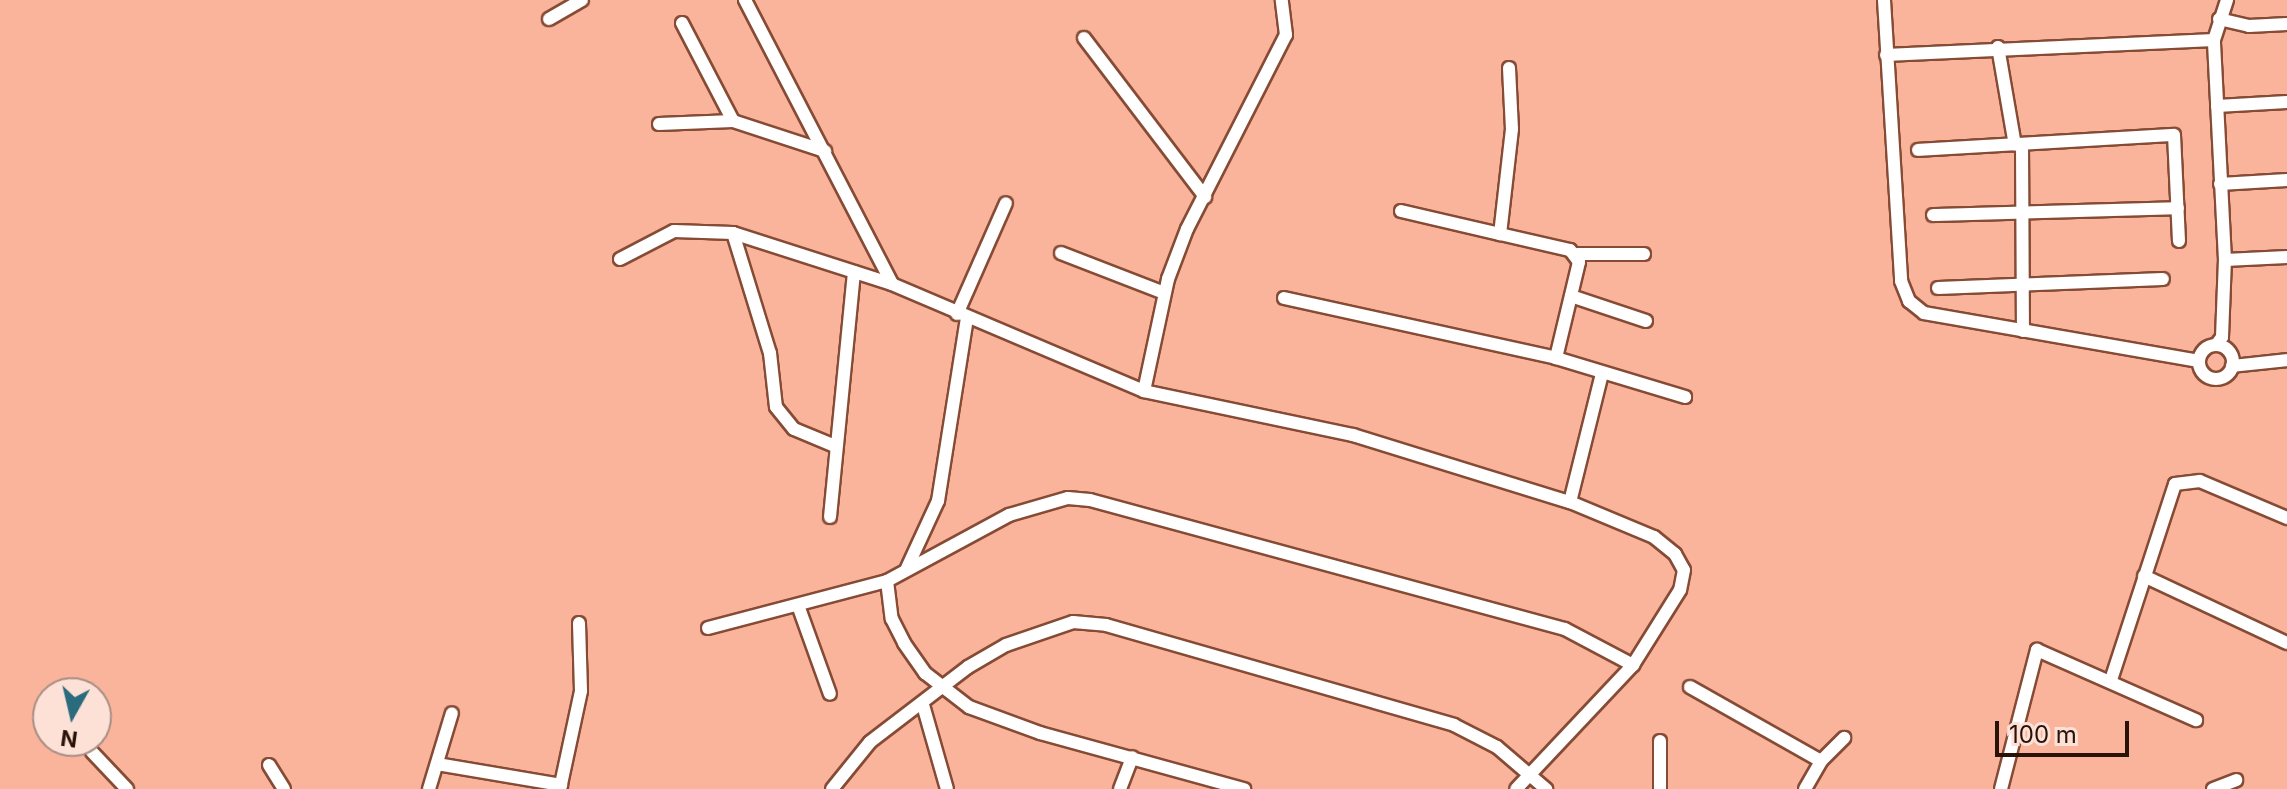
<!DOCTYPE html>
<style>
body{margin:0}
#map{position:relative;width:2287px;height:789px;overflow:hidden;background:#f9b49b;font-family:Inter,sans-serif}
div>[style]{position:absolute}
.roads{filter:drop-shadow(2px 0 #864b35) drop-shadow(-2px 0 #864b35) drop-shadow(0 2px #864b35) drop-shadow(0 -2px #864b35)}
.minor>*{height:12px;margin:-6px;padding:0 6px;transform-origin:6px;border-radius:6px;background:#fff}
.minor>.ring{margin:-6px;padding:0;box-sizing:content-box;background:none;border:12px solid #fff;border-radius:50%}
span{translate:-50% -50%;white-space:nowrap;text-align:center;line-height:1.15;-webkit-text-stroke:6px #fde0d6;paint-order:stroke}
.north{position:absolute;left:32px;top:677px;width:80px;height:80px;box-sizing:border-box;background:#fde0d6;border:2px solid #a98e84;border-radius:50%;rotate:188deg;font-size:22px;font-weight:700;line-height:32px;text-align:center;color:#2a1209}
.north::after{content:'';display:block;margin:auto;width:28px;height:36px;background:#2a6b7e;clip-path:polygon(50% 0,100% 100%,50% 72%,0 100%)}
.scale{position:absolute;left:1995px;top:721px;width:134px;height:36px;box-sizing:border-box;border:4px solid #2a1209;border-top:0;padding-left:10px;font-size:24px;line-height:28px;white-space:nowrap;color:#2a1209;-webkit-text-stroke:6px #fde0d6;paint-order:stroke}
</style>
<div id="map">
<div class="roads">
<div class="minor">
<i style="left:745px;top:0;width:320px;rotate:62.6deg"></i>
<i style="left:1884px;top:0;width:282px;rotate:86.5deg"></i>
<i style="left:1901px;top:281px;width:22px;rotate:68deg"></i>
<i style="left:1909px;top:301px;width:19px;rotate:39deg"></i>
<i style="left:1924px;top:313px;width:279px;rotate:9.9deg"></i>
<i style="left:549px;top:19px;width:38px;rotate:-30deg"></i>
<i style="left:2219px;top:19px;width:31px;rotate:13deg"></i>
<i style="left:2249px;top:26px;width:38px;rotate:-3deg"></i>
<i style="left:682px;top:23px;width:110px;rotate:62.5deg"></i>
<i style="left:1084px;top:38px;width:200px;rotate:52.7deg"></i>
<i style="left:1998px;top:47px;width:99px;rotate:80.2deg"></i>
<i style="left:1886px;top:55px;width:328px;rotate:-2.6deg"></i>
<i style="left:1509px;top:68px;width:61px;rotate:87.2deg"></i>
<i style="left:1512px;top:129px;width:106px;rotate:96.5deg"></i>
<i style="left:1500px;top:234px;width:72px;rotate:12.9deg"></i>
<i style="left:1570px;top:250px;width:15px;rotate:53deg"></i>
<i style="left:1579px;top:262px;width:99px;rotate:103.5deg"></i>
<i style="left:2217px;top:106px;width:70px;rotate:-3.3deg"></i>
<i style="left:659px;top:124px;width:74px;rotate:-2.3deg"></i>
<i style="left:733px;top:121px;width:97px;rotate:18.1deg"></i>
<i style="left:2022px;top:145px;width:186px;rotate:89.7deg"></i>
<i style="left:1918px;top:150px;width:256px;rotate:-3.4deg"></i>
<i style="left:2174px;top:135px;width:106px;rotate:87.3deg"></i>
<i style="left:2220px;top:184px;width:67px;rotate:-3.4deg"></i>
<i style="left:1401px;top:211px;width:102px;rotate:13.1deg"></i>
<i style="left:1933px;top:215px;width:245px;rotate:-1.6deg"></i>
<i style="left:733px;top:233px;width:126px;rotate:72.9deg"></i>
<i style="left:770px;top:353px;width:54px;rotate:83.7deg"></i>
<i style="left:776px;top:407px;width:28px;rotate:51deg"></i>
<i style="left:794px;top:429px;width:44px;rotate:22.5deg"></i>
<i style="left:1061px;top:253px;width:110px;rotate:21.2deg"></i>
<i style="left:1577px;top:254px;width:67px"></i>
<i style="left:620px;top:259px;width:61px;rotate:-27.4deg"></i>
<i style="left:674px;top:231px;width:59px;rotate:1.9deg"></i>
<i style="left:733px;top:233px;width:167px;rotate:17.8deg"></i>
<i style="left:892px;top:284px;width:274px;rotate:23deg"></i>
<i style="left:1144px;top:391px;width:214px;rotate:11.9deg"></i>
<i style="left:1353px;top:435px;width:227px;rotate:17.2deg"></i>
<i style="left:1570px;top:502px;width:91px;rotate:22.6deg"></i>
<i style="left:1654px;top:537px;width:27px;rotate:39deg"></i>
<i style="left:1675px;top:554px;width:18px;rotate:61deg"></i>
<i style="left:1684px;top:570px;width:20px;rotate:101deg"></i>
<i style="left:1680px;top:590px;width:89px;rotate:122.1deg"></i>
<i style="left:1633px;top:665px;width:170px;rotate:133.3deg"></i>
<i style="left:2225px;top:260px;width:62px;rotate:-2.8deg"></i>
<i style="left:1938px;top:288px;width:225px;rotate:-2.3deg"></i>
<i style="left:1571px;top:296px;width:79px;rotate:18.4deg"></i>
<i style="left:1284px;top:298px;width:279px;rotate:12.4deg"></i>
<i style="left:1556px;top:358px;width:135px;rotate:16.8deg"></i>
<i style="left:957px;top:314px;width:121px;rotate:-66.2deg"></i>
<i style="left:2216px;top:345px;width:10px;rotate:-53deg"></i>
<i style="left:2222px;top:337px;width:77px;rotate:-87.8deg"></i>
<i style="left:2225px;top:260px;width:220px;rotate:-92.9deg"></i>
<i style="left:2214px;top:40px;width:42px;rotate:-72deg"></i>
<i class="ring" style="left:2199px;top:345px;width:22px;height:22px"></i>
<i style="left:2232px;top:366px;width:55px;rotate:-6.2deg"></i>
<i style="left:1144px;top:391px;width:115px;rotate:-77.9deg"></i>
<i style="left:1168px;top:279px;width:53px;rotate:-69.2deg"></i>
<i style="left:1187px;top:229px;width:218px;rotate:-63deg"></i>
<i style="left:1286px;top:35px;width:35px;rotate:-97deg"></i>
<i style="left:1570px;top:502px;width:132px;rotate:-76deg"></i>
<i style="left:830px;top:517px;width:246px;rotate:-84.4deg"></i>
<i style="left:907px;top:568px;width:74px;rotate:-65.2deg"></i>
<i style="left:938px;top:501px;width:185px;rotate:-81deg"></i>
<i style="left:2144px;top:576px;width:158px;rotate:25.1deg"></i>
<i style="left:887px;top:581px;width:38px;rotate:83deg"></i>
<i style="left:892px;top:619px;width:27px;rotate:63deg"></i>
<i style="left:904px;top:643px;width:37px;rotate:55deg"></i>
<i style="left:925px;top:673px;width:56px;rotate:37.7deg"></i>
<i style="left:969px;top:707px;width:76px;rotate:20.1deg"></i>
<i style="left:1040px;top:733px;width:212px;rotate:15.4deg"></i>
<i style="left:799px;top:608px;width:91px;rotate:70.2deg"></i>
<i style="left:708px;top:628px;width:185px;rotate:-14.7deg"></i>
<i style="left:887px;top:581px;width:139px;rotate:-28.4deg"></i>
<i style="left:1009px;top:515px;width:61px;rotate:-16.1deg"></i>
<i style="left:1068px;top:498px;width:22px;rotate:5deg"></i>
<i style="left:1090px;top:500px;width:492px;rotate:15.2deg"></i>
<i style="left:1565px;top:629px;width:77px;rotate:27.9deg"></i>
<i style="left:2111px;top:680px;width:206px;rotate:-71.9deg"></i>
<i style="left:2175px;top:484px;width:25px;rotate:-7deg"></i>
<i style="left:2200px;top:481px;width:95px;rotate:23deg"></i>
<i style="left:1690px;top:687px;width:150px;rotate:29.5deg"></i>
<i style="left:923px;top:705px;width:87px;rotate:74.1deg"></i>
<i style="left:92px;top:752px;width:51px;rotate:46.6deg"></i>
<i style="left:437px;top:764px;width:126px;rotate:9.6deg"></i>
<i style="left:269px;top:765px;width:28px;rotate:58deg"></i>
<i style="left:429px;top:789px;width:79px;rotate:-73.2deg"></i>
<i style="left:560px;top:789px;width:100px;rotate:-77.9deg"></i>
<i style="left:581px;top:691px;width:68px;rotate:-91.7deg"></i>
<i style="left:832px;top:789px;width:60px;rotate:-51deg"></i>
<i style="left:870px;top:742px;width:123px;rotate:-37.4deg"></i>
<i style="left:968px;top:667px;width:44px;rotate:-30.1deg"></i>
<i style="left:1006px;top:645px;width:71px;rotate:-18.9deg"></i>
<i style="left:1073px;top:622px;width:33px;rotate:5deg"></i>
<i style="left:1106px;top:625px;width:362px;rotate:16deg"></i>
<i style="left:1454px;top:725px;width:48px;rotate:27.1deg"></i>
<i style="left:1497px;top:747px;width:65px;rotate:40.6deg"></i>
<i style="left:1120px;top:789px;width:34px;rotate:-69deg"></i>
<i style="left:1660px;top:789px;width:48px;rotate:-90deg"></i>
<i style="left:1805px;top:789px;width:32px;rotate:-60deg"></i>
<i style="left:1821px;top:761px;width:33px;rotate:-45deg"></i>
<i style="left:2001px;top:789px;width:144px;rotate:-75.5deg"></i>
<i style="left:2037px;top:650px;width:174px;rotate:23.8deg"></i>
<i style="left:2213px;top:789px;width:25px;rotate:-21deg"></i>
</div>
</div>
<div class="north">N</div>
<div class="scale">100 m</div>
</div>
